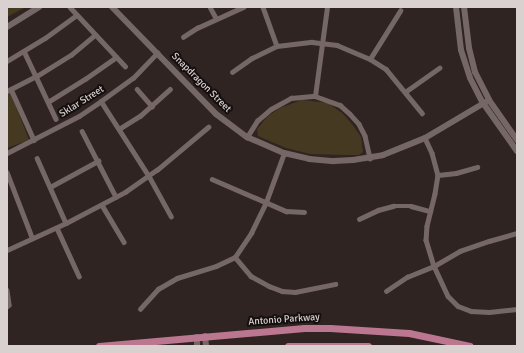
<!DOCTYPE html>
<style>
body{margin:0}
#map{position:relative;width:524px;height:353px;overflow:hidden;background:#302423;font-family:Signika,sans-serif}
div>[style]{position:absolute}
.green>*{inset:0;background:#453921}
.street>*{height:4.5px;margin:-2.25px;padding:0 2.25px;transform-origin:2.25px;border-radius:2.25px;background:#756765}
.secondary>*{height:6px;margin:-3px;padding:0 3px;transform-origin:3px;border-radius:3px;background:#756765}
.primary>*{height:7px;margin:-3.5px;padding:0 3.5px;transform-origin:3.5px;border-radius:3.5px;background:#bc7790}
span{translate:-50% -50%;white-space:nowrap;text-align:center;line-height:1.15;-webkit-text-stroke:4px #140f0e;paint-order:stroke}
.street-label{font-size:10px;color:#d9d1d0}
.frame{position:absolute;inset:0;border:8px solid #d9d1d0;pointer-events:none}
</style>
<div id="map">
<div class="green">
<i style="clip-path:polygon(7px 7px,26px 7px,7px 17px)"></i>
<i style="clip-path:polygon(11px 93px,29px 140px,7px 148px,7px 94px)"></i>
<i style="clip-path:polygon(302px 100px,328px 103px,342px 113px,352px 124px,361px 137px,363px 152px,359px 155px,346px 155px,310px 154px,286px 148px,258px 136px,257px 129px,268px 116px,280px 108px)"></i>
</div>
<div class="street">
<i style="left:70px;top:7px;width:81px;rotate:47deg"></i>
<i style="left:210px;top:7px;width:13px;rotate:61deg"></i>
<i style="left:263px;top:7px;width:41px;rotate:70.3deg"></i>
<i style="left:183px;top:37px;width:17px;rotate:-33deg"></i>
<i style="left:197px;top:28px;width:51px;rotate:-24.5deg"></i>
<i style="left:24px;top:51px;width:75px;rotate:64.8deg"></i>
<i style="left:370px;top:59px;width:57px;rotate:-58deg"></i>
<i style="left:7px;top:61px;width:44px;rotate:-31.2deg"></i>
<i style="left:45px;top:38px;width:39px;rotate:-36deg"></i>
<i style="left:232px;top:72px;width:24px;rotate:-35deg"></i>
<i style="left:252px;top:58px;width:28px;rotate:-26deg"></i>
<i style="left:277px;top:46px;width:35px;rotate:-7deg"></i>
<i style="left:312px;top:42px;width:25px;rotate:7deg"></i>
<i style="left:337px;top:45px;width:36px;rotate:23deg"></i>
<i style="left:370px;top:59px;width:19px;rotate:32deg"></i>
<i style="left:386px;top:69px;width:57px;rotate:50.7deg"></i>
<i style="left:11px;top:89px;width:56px;rotate:65.7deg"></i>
<i style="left:137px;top:89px;width:23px;rotate:49deg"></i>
<i style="left:7px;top:91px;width:34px;rotate:-27deg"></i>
<i style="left:37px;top:76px;width:40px;rotate:-32deg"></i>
<i style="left:71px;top:55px;width:31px;rotate:-40deg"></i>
<i style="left:405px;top:92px;width:42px;rotate:-35.2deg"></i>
<i style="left:315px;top:96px;width:90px;rotate:-82.3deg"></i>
<i style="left:101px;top:101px;width:89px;rotate:57.4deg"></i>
<i style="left:149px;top:176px;width:46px;rotate:61.2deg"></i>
<i style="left:48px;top:102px;width:44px;rotate:-31.9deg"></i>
<i style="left:85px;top:79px;width:38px;rotate:-35deg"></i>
<i style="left:119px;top:129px;width:25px;rotate:-32deg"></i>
<i style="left:140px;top:116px;width:40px;rotate:-42deg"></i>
<i style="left:82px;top:131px;width:74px;rotate:62.7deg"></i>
<i style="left:247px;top:137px;width:19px;rotate:-58deg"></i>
<i style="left:257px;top:121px;width:18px;rotate:-41deg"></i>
<i style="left:271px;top:109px;width:23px;rotate:-29deg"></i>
<i style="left:291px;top:98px;width:24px;rotate:-5deg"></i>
<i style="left:315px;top:96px;width:27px;rotate:20deg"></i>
<i style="left:340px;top:105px;width:13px;rotate:42deg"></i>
<i style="left:350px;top:114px;width:13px;rotate:48deg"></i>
<i style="left:359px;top:124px;width:13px;rotate:63deg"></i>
<i style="left:365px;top:136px;width:23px;rotate:77deg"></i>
<i style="left:425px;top:138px;width:17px;rotate:65deg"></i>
<i style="left:432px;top:153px;width:23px;rotate:75deg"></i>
<i style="left:438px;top:175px;width:19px;rotate:99deg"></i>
<i style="left:435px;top:194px;width:33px;rotate:104deg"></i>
<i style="left:427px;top:226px;width:14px;rotate:94deg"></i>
<i style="left:426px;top:240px;width:27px;rotate:73deg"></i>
<i style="left:434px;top:266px;width:33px;rotate:65deg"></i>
<i style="left:448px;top:296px;width:14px;rotate:45deg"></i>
<i style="left:458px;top:306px;width:14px;rotate:21deg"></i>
<i style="left:471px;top:311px;width:18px;rotate:3deg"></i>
<i style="left:489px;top:312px;width:28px;rotate:-6deg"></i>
<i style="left:7px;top:153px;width:81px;rotate:-27.2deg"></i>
<i style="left:79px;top:116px;width:27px;rotate:-34deg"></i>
<i style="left:101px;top:101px;width:39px;rotate:-36deg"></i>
<i style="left:133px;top:78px;width:35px;rotate:-46deg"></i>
<i style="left:37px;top:158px;width:71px;rotate:66deg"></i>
<i style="left:7px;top:172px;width:70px;rotate:69deg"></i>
<i style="left:438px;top:175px;width:18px;rotate:-6deg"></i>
<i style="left:456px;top:173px;width:22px;rotate:-16deg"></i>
<i style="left:212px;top:179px;width:81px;rotate:23.4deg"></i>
<i style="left:286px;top:211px;width:18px;rotate:3deg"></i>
<i style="left:50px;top:187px;width:55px;rotate:-28.4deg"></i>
<i style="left:102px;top:205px;width:43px;rotate:59.3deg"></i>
<i style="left:359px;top:219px;width:21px;rotate:-25deg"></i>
<i style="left:378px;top:210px;width:16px;rotate:-15deg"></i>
<i style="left:393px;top:206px;width:18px"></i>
<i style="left:411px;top:206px;width:20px;rotate:15deg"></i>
<i style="left:57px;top:228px;width:53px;rotate:65.4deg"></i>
<i style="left:7px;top:250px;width:65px;rotate:-24.6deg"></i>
<i style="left:66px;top:223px;width:67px;rotate:-27.7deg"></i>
<i style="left:125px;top:192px;width:39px;rotate:-35deg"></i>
<i style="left:157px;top:170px;width:67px;rotate:-40.1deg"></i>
<i style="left:235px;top:257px;width:25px;rotate:50deg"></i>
<i style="left:251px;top:276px;width:21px;rotate:29deg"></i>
<i style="left:269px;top:286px;width:14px;rotate:21deg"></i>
<i style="left:282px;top:291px;width:13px;rotate:4deg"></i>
<i style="left:295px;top:292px;width:41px;rotate:-11.3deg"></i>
<i style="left:7px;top:290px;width:15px;rotate:82deg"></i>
<i style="left:9px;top:305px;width:3px;rotate:135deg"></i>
<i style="left:386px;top:291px;width:25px;rotate:-34deg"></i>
<i style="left:407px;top:277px;width:29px;rotate:-22deg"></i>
<i style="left:434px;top:266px;width:30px;rotate:-30deg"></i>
<i style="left:460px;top:251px;width:31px;rotate:-19deg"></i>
<i style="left:489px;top:241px;width:29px;rotate:-16deg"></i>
<i style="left:140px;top:309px;width:27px;rotate:-48deg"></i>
<i style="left:158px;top:289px;width:22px;rotate:-30deg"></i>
<i style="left:177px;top:278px;width:41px;rotate:-17.1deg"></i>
<i style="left:216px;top:266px;width:21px;rotate:-25deg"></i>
<i style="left:235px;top:257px;width:29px;rotate:-56deg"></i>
<i style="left:251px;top:233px;width:34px;rotate:-64deg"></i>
<i style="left:266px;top:202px;width:52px;rotate:-69.8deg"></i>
</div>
<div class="secondary">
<i style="left:112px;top:7px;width:149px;rotate:45.8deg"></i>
<i style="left:216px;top:114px;width:39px;rotate:37deg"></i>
<i style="left:247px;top:137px;width:40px;rotate:23.4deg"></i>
<i style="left:284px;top:153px;width:26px;rotate:13deg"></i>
<i style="left:309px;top:159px;width:25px;rotate:5deg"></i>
<i style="left:334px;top:161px;width:19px;rotate:-3deg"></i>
<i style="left:353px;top:160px;width:30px;rotate:-9deg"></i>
<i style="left:383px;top:155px;width:45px;rotate:-22deg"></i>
<i style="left:425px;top:138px;width:74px;rotate:-30.7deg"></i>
<i style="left:456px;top:7px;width:43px;rotate:83.4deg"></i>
<i style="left:461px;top:50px;width:29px;rotate:72deg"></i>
<i style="left:470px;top:78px;width:28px;rotate:63deg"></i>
<i style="left:483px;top:103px;width:59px;rotate:54.7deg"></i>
<i style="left:464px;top:7px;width:41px;rotate:83deg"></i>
<i style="left:469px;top:48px;width:25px;rotate:76deg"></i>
<i style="left:475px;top:72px;width:31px;rotate:63deg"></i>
<i style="left:489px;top:100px;width:49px;rotate:55deg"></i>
<i style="left:7px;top:27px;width:38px;rotate:-32deg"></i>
<i style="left:205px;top:336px;width:10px;rotate:84deg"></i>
<i style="left:197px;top:337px;width:9px;rotate:90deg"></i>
</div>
<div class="primary">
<i style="left:99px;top:346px;width:206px;rotate:-5deg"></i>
<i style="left:304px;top:328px;width:26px"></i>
<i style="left:330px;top:328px;width:79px;rotate:3.6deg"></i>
<i style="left:409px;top:333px;width:62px;rotate:12deg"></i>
<i style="left:288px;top:346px;width:80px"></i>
</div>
<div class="street-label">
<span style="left:201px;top:83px;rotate:45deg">Snapdragon Street</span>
<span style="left:82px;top:102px;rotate:-32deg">Sklar Street</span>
<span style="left:284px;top:320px;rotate:-4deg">Antonio Parkway</span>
</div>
<div class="frame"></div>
</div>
